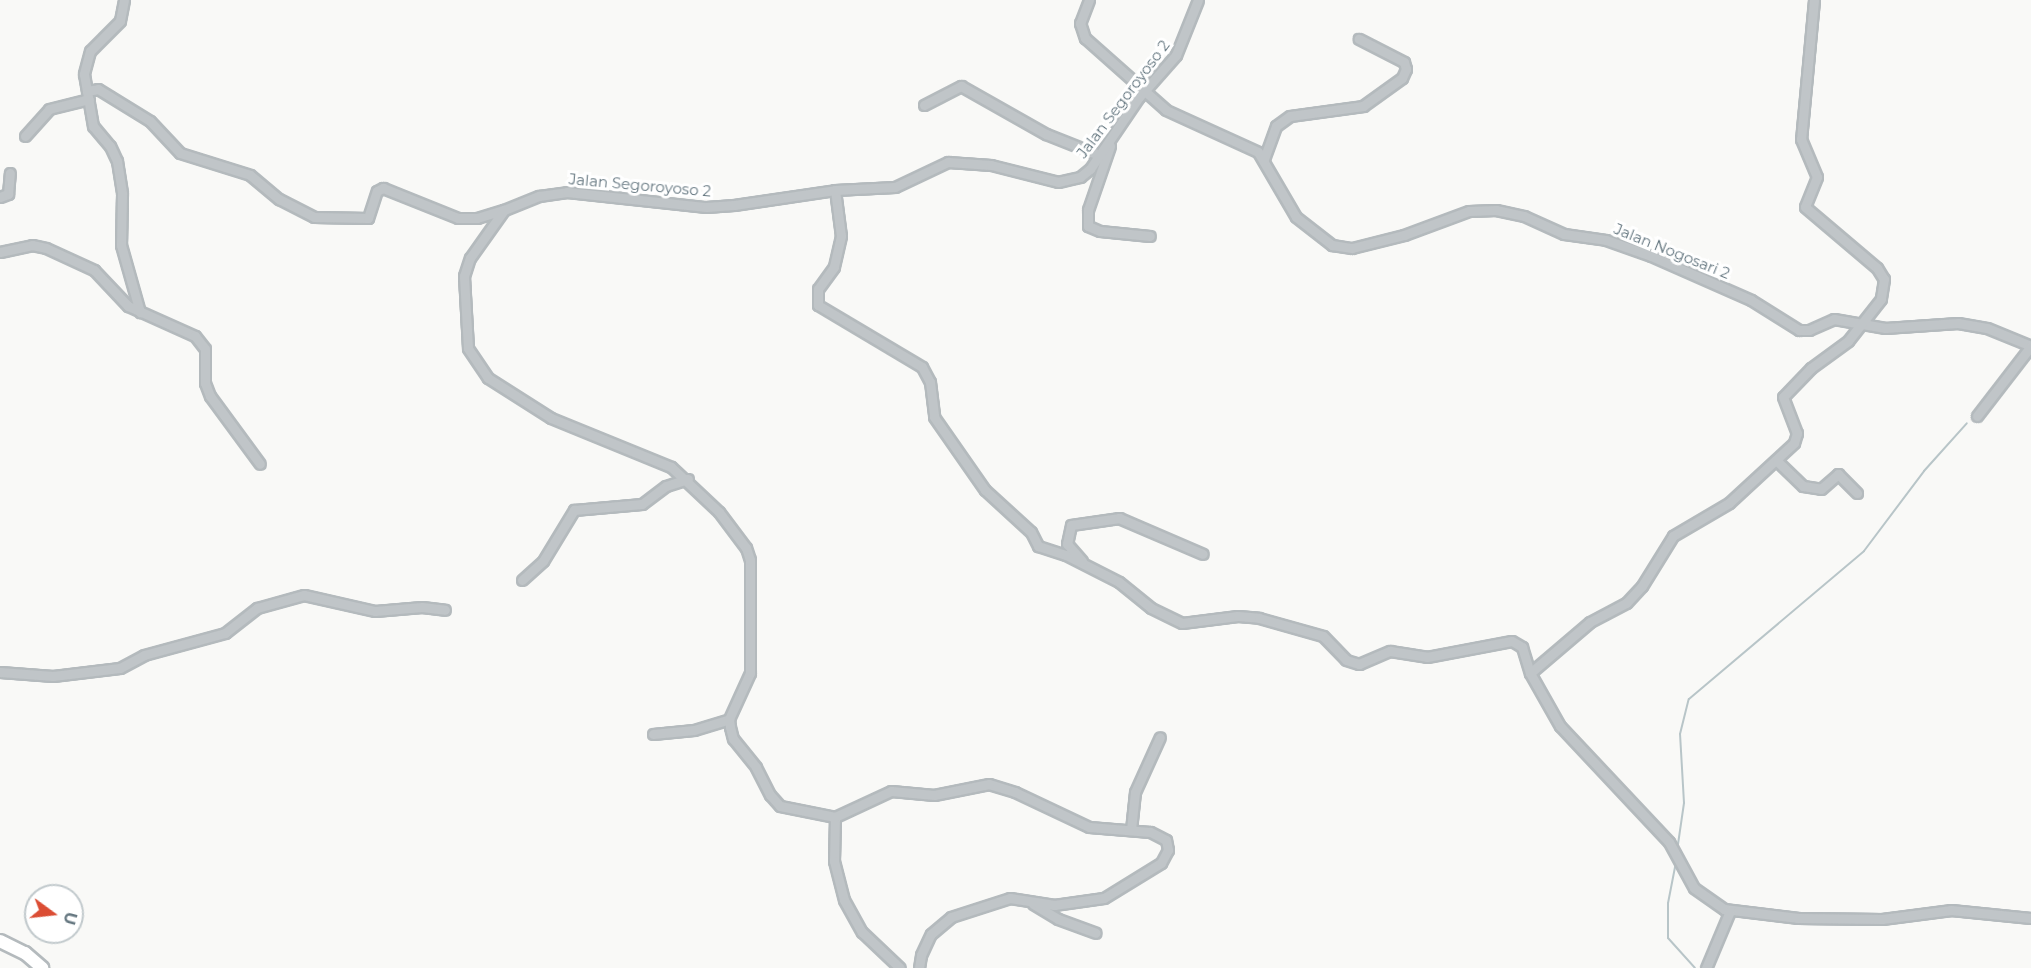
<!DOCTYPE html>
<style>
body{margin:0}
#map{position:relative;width:2031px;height:968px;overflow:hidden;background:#f9f9f7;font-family:Montserrat,sans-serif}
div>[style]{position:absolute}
.stream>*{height:2px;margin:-1px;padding:0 1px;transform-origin:1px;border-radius:1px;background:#b8c5c8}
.roads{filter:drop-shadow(2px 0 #b4babd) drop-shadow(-2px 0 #b4babd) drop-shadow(0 2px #b4babd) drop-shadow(0 -2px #b4babd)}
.minor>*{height:9px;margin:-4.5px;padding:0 4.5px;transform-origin:4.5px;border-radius:4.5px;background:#c0c5c8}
.major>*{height:12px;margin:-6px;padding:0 6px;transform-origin:6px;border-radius:6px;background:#fff}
span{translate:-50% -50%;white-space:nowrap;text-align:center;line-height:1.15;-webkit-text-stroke:6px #fff;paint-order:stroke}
.street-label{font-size:15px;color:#657780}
.north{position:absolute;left:24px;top:884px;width:60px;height:60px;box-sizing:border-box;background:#fff;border:2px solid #c1c9cc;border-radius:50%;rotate:105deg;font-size:16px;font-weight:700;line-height:24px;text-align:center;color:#657780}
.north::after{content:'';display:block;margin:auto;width:21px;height:27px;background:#db4d34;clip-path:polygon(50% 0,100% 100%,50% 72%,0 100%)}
</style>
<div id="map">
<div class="stream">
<i style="left:1677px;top:851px;width:49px;rotate:-81.7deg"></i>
<i style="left:1684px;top:803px;width:69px;rotate:-93.3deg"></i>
<i style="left:1680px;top:734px;width:36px;rotate:-76deg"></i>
<i style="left:1689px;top:699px;width:229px;rotate:-40.2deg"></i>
<i style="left:1864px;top:551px;width:100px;rotate:-53.1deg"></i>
<i style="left:1924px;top:471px;width:64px;rotate:-48.1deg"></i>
<i style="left:1676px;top:862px;width:42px;rotate:101deg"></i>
<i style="left:1668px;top:903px;width:35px;rotate:90deg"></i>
<i style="left:1668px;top:938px;width:40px;rotate:48deg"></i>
</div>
<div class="roads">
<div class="minor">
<i style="left:124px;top:0;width:21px;rotate:101deg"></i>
<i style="left:120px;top:21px;width:42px;rotate:135deg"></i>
<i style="left:90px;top:51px;width:24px;rotate:105deg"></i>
<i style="left:84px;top:74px;width:53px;rotate:80.2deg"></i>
<i style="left:93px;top:126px;width:26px;rotate:50deg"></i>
<i style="left:110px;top:146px;width:17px;rotate:65deg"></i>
<i style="left:117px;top:161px;width:33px;rotate:81deg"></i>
<i style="left:122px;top:194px;width:51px;rotate:91.1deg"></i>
<i style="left:121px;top:245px;width:70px;rotate:74.2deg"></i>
<i style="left:1089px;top:0;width:25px;rotate:111deg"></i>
<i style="left:1080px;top:23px;width:16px;rotate:72deg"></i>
<i style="left:1085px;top:38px;width:108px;rotate:41.6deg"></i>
<i style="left:1166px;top:110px;width:101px;rotate:24.5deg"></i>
<i style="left:1258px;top:152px;width:75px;rotate:59.7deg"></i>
<i style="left:1296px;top:217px;width:46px;rotate:37.9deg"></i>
<i style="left:1332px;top:245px;width:20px;rotate:9deg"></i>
<i style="left:1352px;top:248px;width:54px;rotate:-14deg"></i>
<i style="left:1404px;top:235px;width:69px;rotate:-20.3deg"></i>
<i style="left:1469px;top:211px;width:27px;rotate:-2deg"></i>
<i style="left:1496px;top:210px;width:29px;rotate:12deg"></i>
<i style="left:1524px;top:216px;width:44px;rotate:24.2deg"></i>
<i style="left:1564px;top:234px;width:42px;rotate:8.1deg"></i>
<i style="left:1606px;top:240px;width:48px;rotate:19.6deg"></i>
<i style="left:1651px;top:256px;width:109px;rotate:23.7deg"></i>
<i style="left:1751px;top:300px;width:57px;rotate:32deg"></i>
<i style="left:1799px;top:330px;width:10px"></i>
<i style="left:1809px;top:330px;width:27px;rotate:-24deg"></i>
<i style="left:1834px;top:319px;width:52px;rotate:10deg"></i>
<i style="left:1885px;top:328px;width:73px;rotate:-3.9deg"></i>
<i style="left:1958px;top:323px;width:29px;rotate:10deg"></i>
<i style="left:1987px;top:328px;width:48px;rotate:22.2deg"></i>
<i style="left:1814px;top:0;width:140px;rotate:95.3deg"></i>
<i style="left:1801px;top:139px;width:41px;rotate:67.2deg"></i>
<i style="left:1817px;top:177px;width:32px;rotate:112deg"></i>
<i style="left:1805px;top:207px;width:94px;rotate:40.3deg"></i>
<i style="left:1877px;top:268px;width:13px;rotate:58deg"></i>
<i style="left:1884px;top:279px;width:20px;rotate:99deg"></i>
<i style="left:1881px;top:299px;width:53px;rotate:128.2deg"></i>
<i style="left:1848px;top:341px;width:46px;rotate:143.9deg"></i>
<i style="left:1811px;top:368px;width:40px;rotate:134deg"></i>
<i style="left:1783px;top:397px;width:39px;rotate:69deg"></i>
<i style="left:1797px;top:433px;width:10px;rotate:107deg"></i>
<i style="left:1794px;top:443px;width:88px;rotate:137.3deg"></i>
<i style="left:1729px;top:503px;width:65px;rotate:149.5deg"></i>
<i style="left:1673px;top:536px;width:59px;rotate:121.8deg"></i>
<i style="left:1642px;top:586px;width:23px;rotate:133deg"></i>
<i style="left:1626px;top:603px;width:41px;rotate:152.2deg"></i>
<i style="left:1590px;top:622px;width:79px;rotate:139.6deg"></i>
<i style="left:1530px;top:673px;width:61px;rotate:60.5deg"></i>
<i style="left:1560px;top:726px;width:159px;rotate:46.8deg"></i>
<i style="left:1669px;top:842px;width:52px;rotate:61.5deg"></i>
<i style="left:1694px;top:888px;width:37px;rotate:35deg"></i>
<i style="left:1724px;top:909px;width:75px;rotate:6.9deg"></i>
<i style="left:1798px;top:918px;width:84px;rotate:0.7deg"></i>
<i style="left:1882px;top:919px;width:70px;rotate:-7.4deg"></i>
<i style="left:1951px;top:910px;width:80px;rotate:5.7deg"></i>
<i style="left:87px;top:91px;width:11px;rotate:-10deg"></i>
<i style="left:98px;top:89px;width:61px;rotate:31.6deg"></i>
<i style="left:150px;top:121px;width:44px;rotate:46.8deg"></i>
<i style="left:180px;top:153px;width:73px;rotate:17.4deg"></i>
<i style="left:250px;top:175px;width:38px;rotate:40deg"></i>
<i style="left:279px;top:199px;width:39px;rotate:27deg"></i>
<i style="left:314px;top:217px;width:54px;rotate:1.1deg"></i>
<i style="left:368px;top:218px;width:28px;rotate:-72deg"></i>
<i style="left:377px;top:191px;width:7px;rotate:-27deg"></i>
<i style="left:383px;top:188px;width:81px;rotate:21.8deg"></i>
<i style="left:458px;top:218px;width:19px"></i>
<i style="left:477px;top:218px;width:28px;rotate:-17deg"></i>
<i style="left:924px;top:105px;width:42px;rotate:-27.2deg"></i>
<i style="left:961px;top:86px;width:98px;rotate:29.5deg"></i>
<i style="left:1046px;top:134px;width:57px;rotate:21.6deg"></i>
<i style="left:25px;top:136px;width:36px;rotate:-48deg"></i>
<i style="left:49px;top:109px;width:41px;rotate:-14deg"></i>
<i style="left:1110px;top:146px;width:68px;rotate:109deg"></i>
<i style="left:1088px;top:210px;width:16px;rotate:90deg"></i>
<i style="left:1088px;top:226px;width:13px;rotate:23deg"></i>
<i style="left:1100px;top:231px;width:50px;rotate:5.7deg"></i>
<i style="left:1264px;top:159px;width:35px;rotate:-70deg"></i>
<i style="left:1276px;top:126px;width:17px;rotate:-36deg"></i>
<i style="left:1290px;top:116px;width:74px;rotate:-7.8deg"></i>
<i style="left:1363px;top:106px;width:48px;rotate:-35.7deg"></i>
<i style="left:1402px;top:78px;width:10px;rotate:-66deg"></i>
<i style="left:1406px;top:69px;width:7px;rotate:-106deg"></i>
<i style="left:1404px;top:62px;width:51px;rotate:-152.9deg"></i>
<i style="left:835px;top:190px;width:46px;rotate:82.6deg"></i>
<i style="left:841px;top:236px;width:32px;rotate:103deg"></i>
<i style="left:834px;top:267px;width:27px;rotate:126deg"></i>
<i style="left:818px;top:289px;width:16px;rotate:90deg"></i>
<i style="left:818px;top:305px;width:121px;rotate:30.8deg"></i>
<i style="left:922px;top:367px;width:17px;rotate:62deg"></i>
<i style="left:930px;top:382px;width:35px;rotate:83deg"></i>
<i style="left:934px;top:417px;width:89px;rotate:55.1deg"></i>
<i style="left:985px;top:490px;width:62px;rotate:42.4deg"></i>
<i style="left:1031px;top:532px;width:16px;rotate:63deg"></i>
<i style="left:1038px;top:546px;width:29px;rotate:18deg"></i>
<i style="left:1066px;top:555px;width:59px;rotate:27deg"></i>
<i style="left:1119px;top:582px;width:41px;rotate:39.1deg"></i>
<i style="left:1151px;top:608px;width:34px;rotate:26deg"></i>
<i style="left:1182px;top:623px;width:56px;rotate:-7.1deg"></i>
<i style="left:1238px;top:616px;width:21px;rotate:5deg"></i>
<i style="left:1259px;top:618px;width:66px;rotate:15.7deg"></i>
<i style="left:1323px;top:636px;width:33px;rotate:46deg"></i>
<i style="left:1346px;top:660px;width:14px;rotate:17deg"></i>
<i style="left:1359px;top:664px;width:34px;rotate:-23deg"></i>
<i style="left:1390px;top:651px;width:37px;rotate:9deg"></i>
<i style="left:1427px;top:657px;width:86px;rotate:-10.7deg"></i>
<i style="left:1512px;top:641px;width:12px;rotate:31deg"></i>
<i style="left:1522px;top:647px;width:27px;rotate:73deg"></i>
<i style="left:0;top:197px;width:9px;rotate:-21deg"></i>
<i style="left:8px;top:194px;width:21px;rotate:-85deg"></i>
<i style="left:0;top:252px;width:33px;rotate:-12deg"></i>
<i style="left:32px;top:245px;width:14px;rotate:12deg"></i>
<i style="left:46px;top:248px;width:53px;rotate:24.6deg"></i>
<i style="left:94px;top:270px;width:50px;rotate:46.6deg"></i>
<i style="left:128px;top:306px;width:73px;rotate:24.1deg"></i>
<i style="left:195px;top:336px;width:16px;rotate:52deg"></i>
<i style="left:205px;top:349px;width:34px;rotate:90deg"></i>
<i style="left:205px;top:383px;width:14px;rotate:69deg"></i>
<i style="left:210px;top:396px;width:84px;rotate:53.7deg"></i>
<i style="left:1977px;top:416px;width:88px;rotate:-52.4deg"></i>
<i style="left:1777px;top:461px;width:36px;rotate:44deg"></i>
<i style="left:1803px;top:486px;width:18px;rotate:9deg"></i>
<i style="left:1821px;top:489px;width:23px;rotate:-41deg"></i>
<i style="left:1838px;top:474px;width:27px;rotate:45deg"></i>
<i style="left:1082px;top:561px;width:23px;rotate:-131deg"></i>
<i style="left:1067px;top:544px;width:19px;rotate:-78deg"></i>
<i style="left:1071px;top:525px;width:49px;rotate:-8.3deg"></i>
<i style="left:1119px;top:518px;width:91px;rotate:23.2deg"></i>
<i style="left:522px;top:580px;width:28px;rotate:-42deg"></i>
<i style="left:543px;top:561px;width:60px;rotate:-58.7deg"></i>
<i style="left:574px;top:510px;width:68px;rotate:-5deg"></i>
<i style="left:642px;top:504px;width:30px;rotate:-37deg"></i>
<i style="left:666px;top:486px;width:23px;rotate:-18deg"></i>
<i style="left:0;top:672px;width:53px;rotate:4.3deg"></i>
<i style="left:53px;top:676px;width:67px;rotate:-6.8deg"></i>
<i style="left:120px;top:668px;width:27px;rotate:-28deg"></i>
<i style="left:144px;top:655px;width:84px;rotate:-15.2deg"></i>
<i style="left:225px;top:633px;width:41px;rotate:-38deg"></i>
<i style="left:257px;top:608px;width:49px;rotate:-15.5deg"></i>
<i style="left:304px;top:595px;width:73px;rotate:12.7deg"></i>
<i style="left:375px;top:611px;width:47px;rotate:-4.9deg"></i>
<i style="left:422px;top:607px;width:23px;rotate:7deg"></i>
<i style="left:653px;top:734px;width:41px;rotate:-5.6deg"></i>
<i style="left:694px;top:730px;width:37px;rotate:-17deg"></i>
<i style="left:835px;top:817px;width:44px;rotate:91.3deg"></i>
<i style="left:834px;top:861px;width:40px;rotate:75.6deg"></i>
<i style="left:844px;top:900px;width:37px;rotate:61deg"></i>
<i style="left:862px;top:932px;width:52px;rotate:43.5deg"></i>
<i style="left:1131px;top:830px;width:38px;rotate:-84deg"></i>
<i style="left:1135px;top:792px;width:60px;rotate:-65.6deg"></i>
<i style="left:1033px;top:904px;width:29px;rotate:31deg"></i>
<i style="left:1058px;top:919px;width:40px;rotate:20.2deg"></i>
<i style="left:919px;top:968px;width:13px;rotate:-81deg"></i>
<i style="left:921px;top:955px;width:23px;rotate:-65deg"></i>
<i style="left:931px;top:934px;width:26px;rotate:-40deg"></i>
<i style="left:951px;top:917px;width:62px;rotate:-17.9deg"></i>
<i style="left:1010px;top:898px;width:45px;rotate:9deg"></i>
<i style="left:1054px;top:905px;width:50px;rotate:-8deg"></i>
<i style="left:1104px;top:898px;width:67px;rotate:-31.6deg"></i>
<i style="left:1161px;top:863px;width:15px;rotate:-62deg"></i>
<i style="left:1168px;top:850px;width:10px;rotate:-101deg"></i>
<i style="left:1166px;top:840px;width:18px;rotate:-153deg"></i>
<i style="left:1150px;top:832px;width:61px;rotate:-175.3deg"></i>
<i style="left:1089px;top:827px;width:82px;rotate:-154.7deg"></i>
<i style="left:1015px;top:792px;width:27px;rotate:-163deg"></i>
<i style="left:989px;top:784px;width:56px;rotate:168.7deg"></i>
<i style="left:934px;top:795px;width:43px;rotate:-174.7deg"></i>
<i style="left:891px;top:791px;width:62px;rotate:155.1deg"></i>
<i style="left:835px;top:817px;width:56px;rotate:-168.7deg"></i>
<i style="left:780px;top:806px;width:15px;rotate:-132deg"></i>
<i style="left:770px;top:795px;width:31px;rotate:-117deg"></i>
<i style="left:756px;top:767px;width:36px;rotate:-129deg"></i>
<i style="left:733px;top:739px;width:12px;rotate:-104deg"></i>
<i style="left:730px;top:727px;width:8px;rotate:-97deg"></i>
<i style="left:729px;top:719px;width:51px;rotate:-65.5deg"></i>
<i style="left:750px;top:673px;width:113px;rotate:-90deg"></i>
<i style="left:750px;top:560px;width:13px;rotate:-108deg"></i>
<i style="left:746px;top:548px;width:45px;rotate:-126.9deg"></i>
<i style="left:719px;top:512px;width:66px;rotate:-136.8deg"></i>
<i style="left:671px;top:467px;width:130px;rotate:-157.8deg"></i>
<i style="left:551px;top:418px;width:75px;rotate:-147.6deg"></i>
<i style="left:488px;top:378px;width:36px;rotate:-124deg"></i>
<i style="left:468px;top:348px;width:72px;rotate:-93.2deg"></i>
<i style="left:464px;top:276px;width:19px;rotate:-72deg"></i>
<i style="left:470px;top:258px;width:59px;rotate:-54.7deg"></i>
<i style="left:504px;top:210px;width:38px;rotate:-22deg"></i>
<i style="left:539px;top:196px;width:28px;rotate:-8deg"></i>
<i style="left:567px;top:192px;width:140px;rotate:6.2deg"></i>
<i style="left:706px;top:207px;width:28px;rotate:-4deg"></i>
<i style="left:734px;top:205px;width:102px;rotate:-8.4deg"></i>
<i style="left:835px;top:190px;width:60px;rotate:-2.9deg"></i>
<i style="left:895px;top:187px;width:59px;rotate:-25.3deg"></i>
<i style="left:948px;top:162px;width:43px;rotate:4deg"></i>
<i style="left:991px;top:165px;width:69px;rotate:14.2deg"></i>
<i style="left:1058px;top:182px;width:23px;rotate:-13deg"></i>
<i style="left:1080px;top:177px;width:13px;rotate:-39deg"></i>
<i style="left:1090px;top:169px;width:87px;rotate:-55.8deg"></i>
<i style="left:1139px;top:97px;width:56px;rotate:-48.6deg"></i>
<i style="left:1176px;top:55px;width:59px;rotate:-68.2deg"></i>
<i style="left:1706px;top:968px;width:62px;rotate:-67.2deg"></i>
</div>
<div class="major">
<i style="left:0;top:941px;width:28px;rotate:26deg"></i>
<i style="left:25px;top:953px;width:23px;rotate:41deg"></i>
</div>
</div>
<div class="street-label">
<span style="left:1123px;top:99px;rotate:-53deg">Jalan Segoroyoso 2</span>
<span style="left:640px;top:185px;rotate:5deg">Jalan Segoroyoso 2</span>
<span style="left:1672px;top:251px;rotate:22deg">Jalan Nogosari 2</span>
</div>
<div class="north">U</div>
</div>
